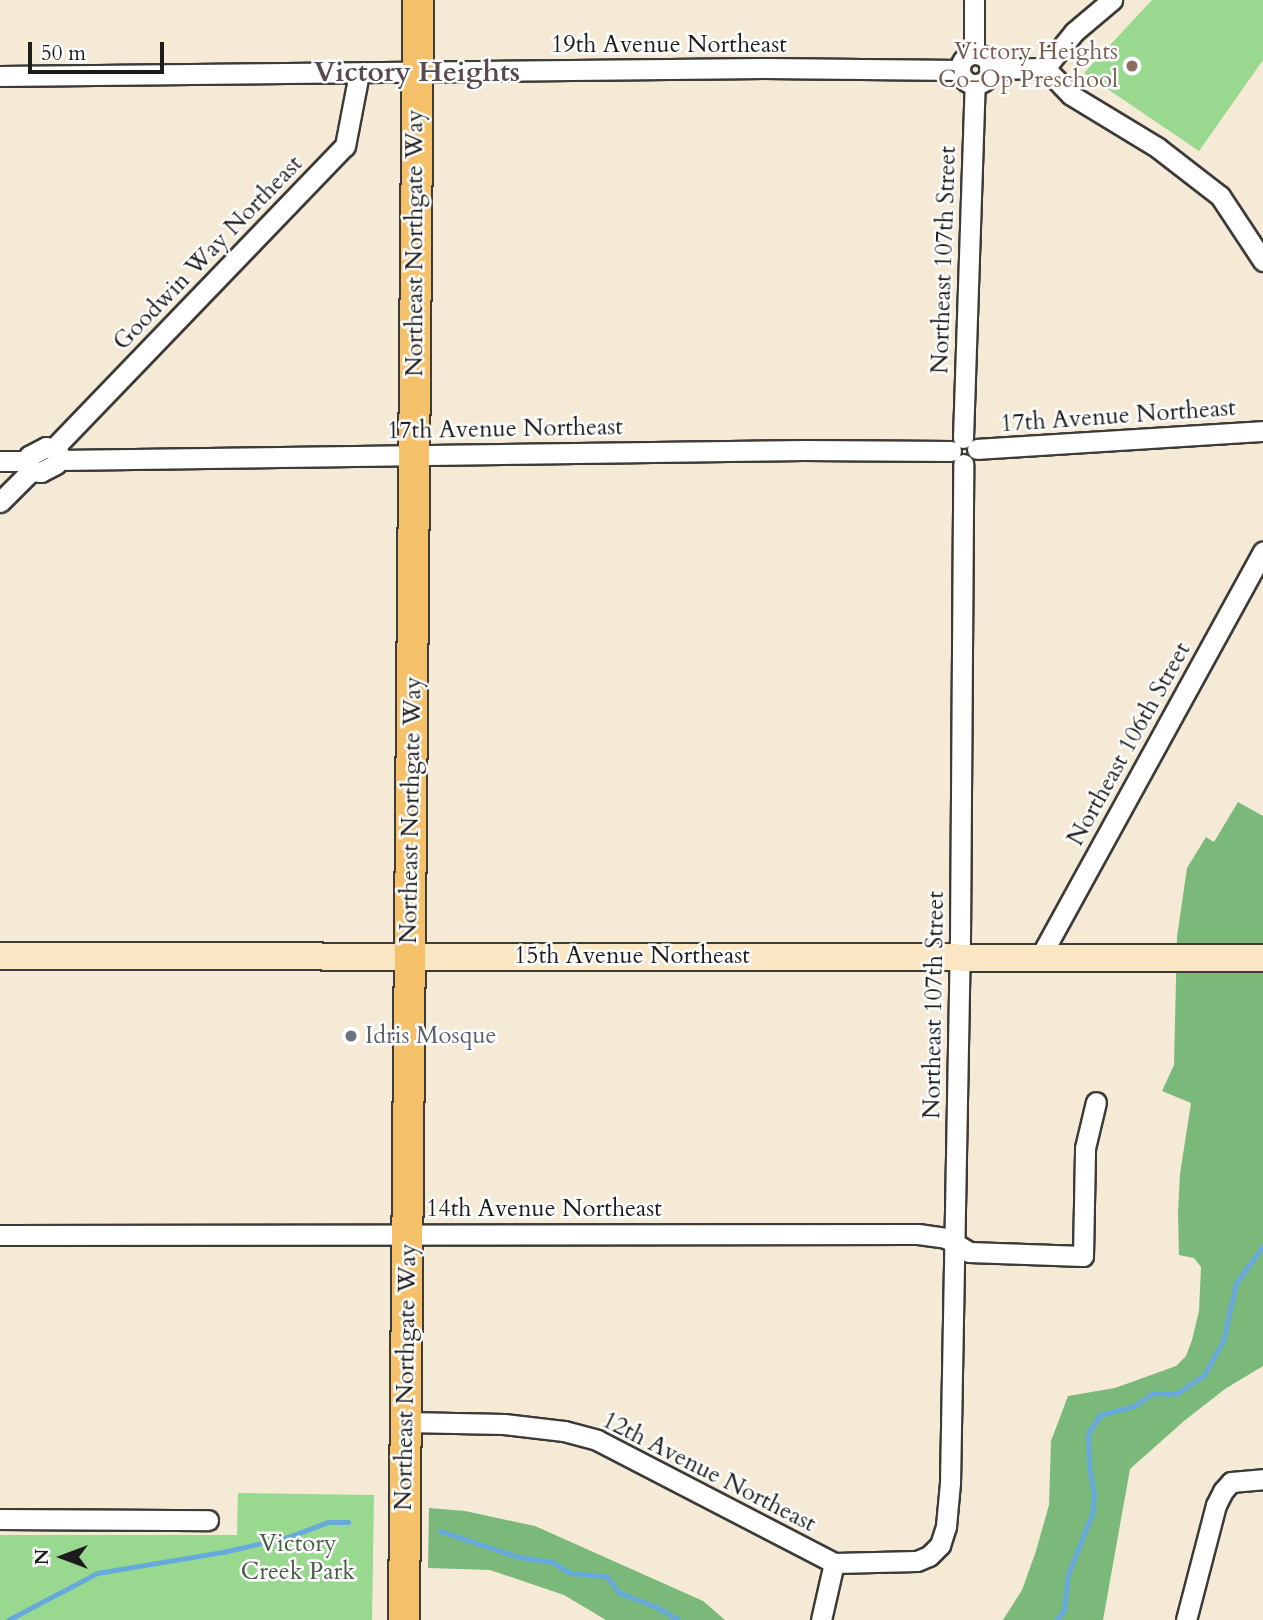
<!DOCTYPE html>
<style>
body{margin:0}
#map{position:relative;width:1263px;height:1620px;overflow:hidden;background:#f4ead5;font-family:Cardo,serif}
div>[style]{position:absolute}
.green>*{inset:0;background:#98d98f}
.forest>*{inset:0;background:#7ab97a}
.stream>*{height:5px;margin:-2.5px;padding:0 2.5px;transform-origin:2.5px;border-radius:2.5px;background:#67a9db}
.roads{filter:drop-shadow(2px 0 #3c3b38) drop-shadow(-2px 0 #3c3b38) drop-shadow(0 2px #3c3b38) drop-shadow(0 -2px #3c3b38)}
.street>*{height:19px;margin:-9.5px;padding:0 9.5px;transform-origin:9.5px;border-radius:9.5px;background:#fff}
.street>.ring{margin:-9.5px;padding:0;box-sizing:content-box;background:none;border:19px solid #fff;border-radius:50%}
.secondary>*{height:26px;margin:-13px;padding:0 13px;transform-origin:13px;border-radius:13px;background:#fbe6c3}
.primary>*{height:30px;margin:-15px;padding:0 15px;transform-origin:15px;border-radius:15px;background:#f4c16a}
.dots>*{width:19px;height:19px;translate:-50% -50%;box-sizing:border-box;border:4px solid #fff;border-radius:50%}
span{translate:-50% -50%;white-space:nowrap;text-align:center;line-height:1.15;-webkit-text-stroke:5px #fff;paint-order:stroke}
.street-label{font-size:24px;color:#1c1c1c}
.education-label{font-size:24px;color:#785e54}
.right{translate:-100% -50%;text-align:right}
.worship-label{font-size:24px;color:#5b616d}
.left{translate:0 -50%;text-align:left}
.park-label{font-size:24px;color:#475e44}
.quarter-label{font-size:28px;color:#5a4851;font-weight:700}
.north{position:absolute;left:28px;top:1522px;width:70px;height:70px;-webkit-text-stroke:5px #fff;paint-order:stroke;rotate:270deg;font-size:19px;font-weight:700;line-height:28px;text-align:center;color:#1c1c1c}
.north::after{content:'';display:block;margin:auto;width:24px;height:32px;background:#1c1c1c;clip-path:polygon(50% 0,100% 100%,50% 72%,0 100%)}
.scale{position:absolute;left:28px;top:42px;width:136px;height:32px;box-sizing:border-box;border:4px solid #1c1c1c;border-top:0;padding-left:9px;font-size:21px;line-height:24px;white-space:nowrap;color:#1c1c1c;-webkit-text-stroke:5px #fff;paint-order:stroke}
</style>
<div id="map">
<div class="green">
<i style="clip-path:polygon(1152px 0,1263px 0,1263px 60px,1199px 151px,1084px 73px)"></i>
<i style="clip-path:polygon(238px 1493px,374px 1495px,372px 1620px,0 1620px,0 1535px,237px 1535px)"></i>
</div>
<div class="forest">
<i style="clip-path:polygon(1238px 802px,1263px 816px,1263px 1366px,1225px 1389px,1184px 1421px,1130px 1469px,1103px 1620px,1003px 1620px,1022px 1590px,1036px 1551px,1049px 1505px,1051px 1441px,1068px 1396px,1115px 1388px,1176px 1366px,1186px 1356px,1192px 1340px,1199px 1311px,1201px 1267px,1194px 1258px,1179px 1255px,1178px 1214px,1180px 1174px,1191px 1103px,1162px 1091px,1174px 1065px,1177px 937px,1187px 868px,1206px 837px,1214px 842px)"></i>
<i style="clip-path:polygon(429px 1508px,465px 1511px,535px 1526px,703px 1601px,725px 1620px,606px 1620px,564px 1595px,490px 1570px,428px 1568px)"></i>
</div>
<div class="stream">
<i style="left:440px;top:1531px;width:82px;rotate:18.4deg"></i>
<i style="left:518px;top:1557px;width:34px;rotate:8deg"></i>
<i style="left:552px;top:1562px;width:21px;rotate:31deg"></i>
<i style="left:570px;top:1573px;width:36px;rotate:5deg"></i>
<i style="left:606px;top:1576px;width:22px;rotate:51deg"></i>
<i style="left:620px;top:1593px;width:39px;rotate:21deg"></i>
<i style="left:656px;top:1607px;width:26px;rotate:29deg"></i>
<i style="left:8px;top:1620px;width:101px;rotate:-27.8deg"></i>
<i style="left:97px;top:1573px;width:128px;rotate:-9.5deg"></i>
<i style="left:223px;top:1552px;width:67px;rotate:-13deg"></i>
<i style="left:288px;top:1537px;width:43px;rotate:-20.6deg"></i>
<i style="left:328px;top:1522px;width:20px"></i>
<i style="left:1056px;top:1620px;width:13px;rotate:-51deg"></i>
<i style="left:1064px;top:1610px;width:36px;rotate:-84deg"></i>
<i style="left:1068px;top:1574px;width:65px;rotate:-68.2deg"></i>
<i style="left:1092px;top:1514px;width:20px;rotate:-84deg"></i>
<i style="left:1094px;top:1494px;width:29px;rotate:-100deg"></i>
<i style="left:1089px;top:1465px;width:32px;rotate:-92deg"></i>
<i style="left:1088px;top:1433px;width:22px;rotate:-56deg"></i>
<i style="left:1100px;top:1415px;width:35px;rotate:-15deg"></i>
<i style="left:1134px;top:1406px;width:23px;rotate:-34deg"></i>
<i style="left:1153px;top:1393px;width:23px;rotate:2deg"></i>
<i style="left:1176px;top:1394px;width:34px;rotate:-34deg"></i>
<i style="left:1204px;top:1375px;width:39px;rotate:-61deg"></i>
<i style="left:1223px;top:1341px;width:59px;rotate:-77.4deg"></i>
<i style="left:1236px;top:1283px;width:46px;rotate:-53.9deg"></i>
</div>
<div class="roads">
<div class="street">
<i style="left:974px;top:54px;width:54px;rotate:-90deg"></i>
<i class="ring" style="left:960px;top:54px;width:11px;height:11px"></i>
<i style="left:1045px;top:68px;width:37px;rotate:46deg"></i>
<i style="left:1071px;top:95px;width:102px;rotate:31.3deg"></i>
<i style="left:1158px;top:148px;width:78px;rotate:37.7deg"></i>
<i style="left:1220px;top:196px;width:78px;rotate:56.5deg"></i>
<i style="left:1045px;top:68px;width:46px;rotate:-51.1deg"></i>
<i style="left:1074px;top:32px;width:50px;rotate:-40.1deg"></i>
<i style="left:989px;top:69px;width:56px;rotate:-1deg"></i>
<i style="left:0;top:76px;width:764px;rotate:-0.6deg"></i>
<i style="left:764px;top:68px;width:196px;rotate:0.6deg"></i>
<i style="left:963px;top:438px;width:354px;rotate:-88.1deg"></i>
<i style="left:46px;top:447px;width:10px;rotate:11deg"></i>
<i style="left:56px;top:449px;width:6px;rotate:59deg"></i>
<i style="left:59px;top:454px;width:10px;rotate:107deg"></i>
<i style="left:56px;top:464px;width:17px;rotate:152deg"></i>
<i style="left:41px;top:472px;width:10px;rotate:-174deg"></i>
<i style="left:31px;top:471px;width:5px;rotate:-127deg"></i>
<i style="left:28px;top:467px;width:11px;rotate:-85deg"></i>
<i style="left:29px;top:456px;width:19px;rotate:-28deg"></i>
<i style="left:54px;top:448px;width:419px;rotate:-46.1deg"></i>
<i style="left:345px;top:146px;width:74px;rotate:-79.1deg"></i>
<i style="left:977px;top:449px;width:287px;rotate:-3.6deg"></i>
<i style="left:59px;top:460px;width:745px;rotate:-0.77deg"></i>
<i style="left:804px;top:450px;width:147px;rotate:0.4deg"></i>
<i style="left:0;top:461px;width:27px"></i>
<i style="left:0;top:502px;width:44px;rotate:-45deg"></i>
<i style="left:1039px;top:959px;width:465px;rotate:-61.2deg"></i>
<i style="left:0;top:1235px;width:918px;rotate:-0.06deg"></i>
<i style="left:918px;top:1234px;width:28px;rotate:8deg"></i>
<i style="left:946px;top:1238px;width:27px;rotate:31deg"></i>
<i style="left:969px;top:1252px;width:114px;rotate:2deg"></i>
<i style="left:1083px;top:1256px;width:108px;rotate:-88.9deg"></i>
<i style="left:1085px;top:1148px;width:47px;rotate:-76.6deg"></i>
<i style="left:406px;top:1422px;width:98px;rotate:1.2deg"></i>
<i style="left:504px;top:1424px;width:60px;rotate:6.7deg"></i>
<i style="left:564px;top:1431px;width:34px;rotate:15deg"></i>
<i style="left:597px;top:1440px;width:267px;rotate:27.4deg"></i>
<i style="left:834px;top:1563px;width:83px;rotate:-1.4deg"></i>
<i style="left:917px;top:1561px;width:13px;rotate:-23deg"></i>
<i style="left:929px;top:1556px;width:16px;rotate:-45deg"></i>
<i style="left:940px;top:1545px;width:20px;rotate:-72deg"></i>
<i style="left:946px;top:1526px;width:43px;rotate:-84.7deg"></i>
<i style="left:950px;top:1483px;width:545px;rotate:-88.95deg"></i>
<i style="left:960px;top:938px;width:474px;rotate:-89.6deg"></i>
<i style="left:0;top:1519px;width:208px;rotate:0.3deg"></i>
<i style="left:821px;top:1620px;width:58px;rotate:-77.2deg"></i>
<i style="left:1186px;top:1620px;width:119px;rotate:-75.4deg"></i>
<i style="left:1216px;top:1505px;width:16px;rotate:-63deg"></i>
<i style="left:1223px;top:1491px;width:12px;rotate:-48deg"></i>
<i style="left:1231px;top:1482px;width:32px;rotate:-5deg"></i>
</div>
<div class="secondary">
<i style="left:0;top:956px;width:1263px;rotate:0.09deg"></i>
</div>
<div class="primary">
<i style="left:404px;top:1620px;width:1620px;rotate:-89.5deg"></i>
</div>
</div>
<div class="dots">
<i style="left:1132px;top:66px;background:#8d6e63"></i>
<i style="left:351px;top:1036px;background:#6b7280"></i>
</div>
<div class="street-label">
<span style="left:669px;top:45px">19th Avenue Northeast</span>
<span style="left:415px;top:243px;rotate:-90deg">Northeast Northgate Way</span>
<span style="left:208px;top:253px;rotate:-46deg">Goodwin Way Northeast</span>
<span style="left:944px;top:260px;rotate:-88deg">Northeast 107th Street</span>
<span style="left:1118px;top:416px;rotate:-4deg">17th Avenue Northeast</span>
<span style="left:505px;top:429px;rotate:-1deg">17th Avenue Northeast</span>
<span style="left:1129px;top:744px;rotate:-61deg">Northeast 106th Street</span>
<span style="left:411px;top:810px;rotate:-89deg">Northeast Northgate Way</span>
<span style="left:632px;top:956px">15th Avenue Northeast</span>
<span style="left:934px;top:1005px;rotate:-89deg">Northeast 107th Street</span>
<span style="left:544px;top:1209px">14th Avenue Northeast</span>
<span style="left:406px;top:1377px;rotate:-89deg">Northeast Northgate Way</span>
<span style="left:709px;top:1472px;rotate:27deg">12th Avenue Northeast</span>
</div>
<div class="education-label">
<span class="right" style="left:1118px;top:66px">Victory Heights<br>Co-Op Preschool</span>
</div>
<div class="worship-label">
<span class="left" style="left:365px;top:1036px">Idris Mosque</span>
</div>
<div class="park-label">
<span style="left:298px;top:1558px">Victory<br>Creek Park</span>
</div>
<div class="quarter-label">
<span style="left:417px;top:72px">Victory Heights</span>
</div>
<div class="north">N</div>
<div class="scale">50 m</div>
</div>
